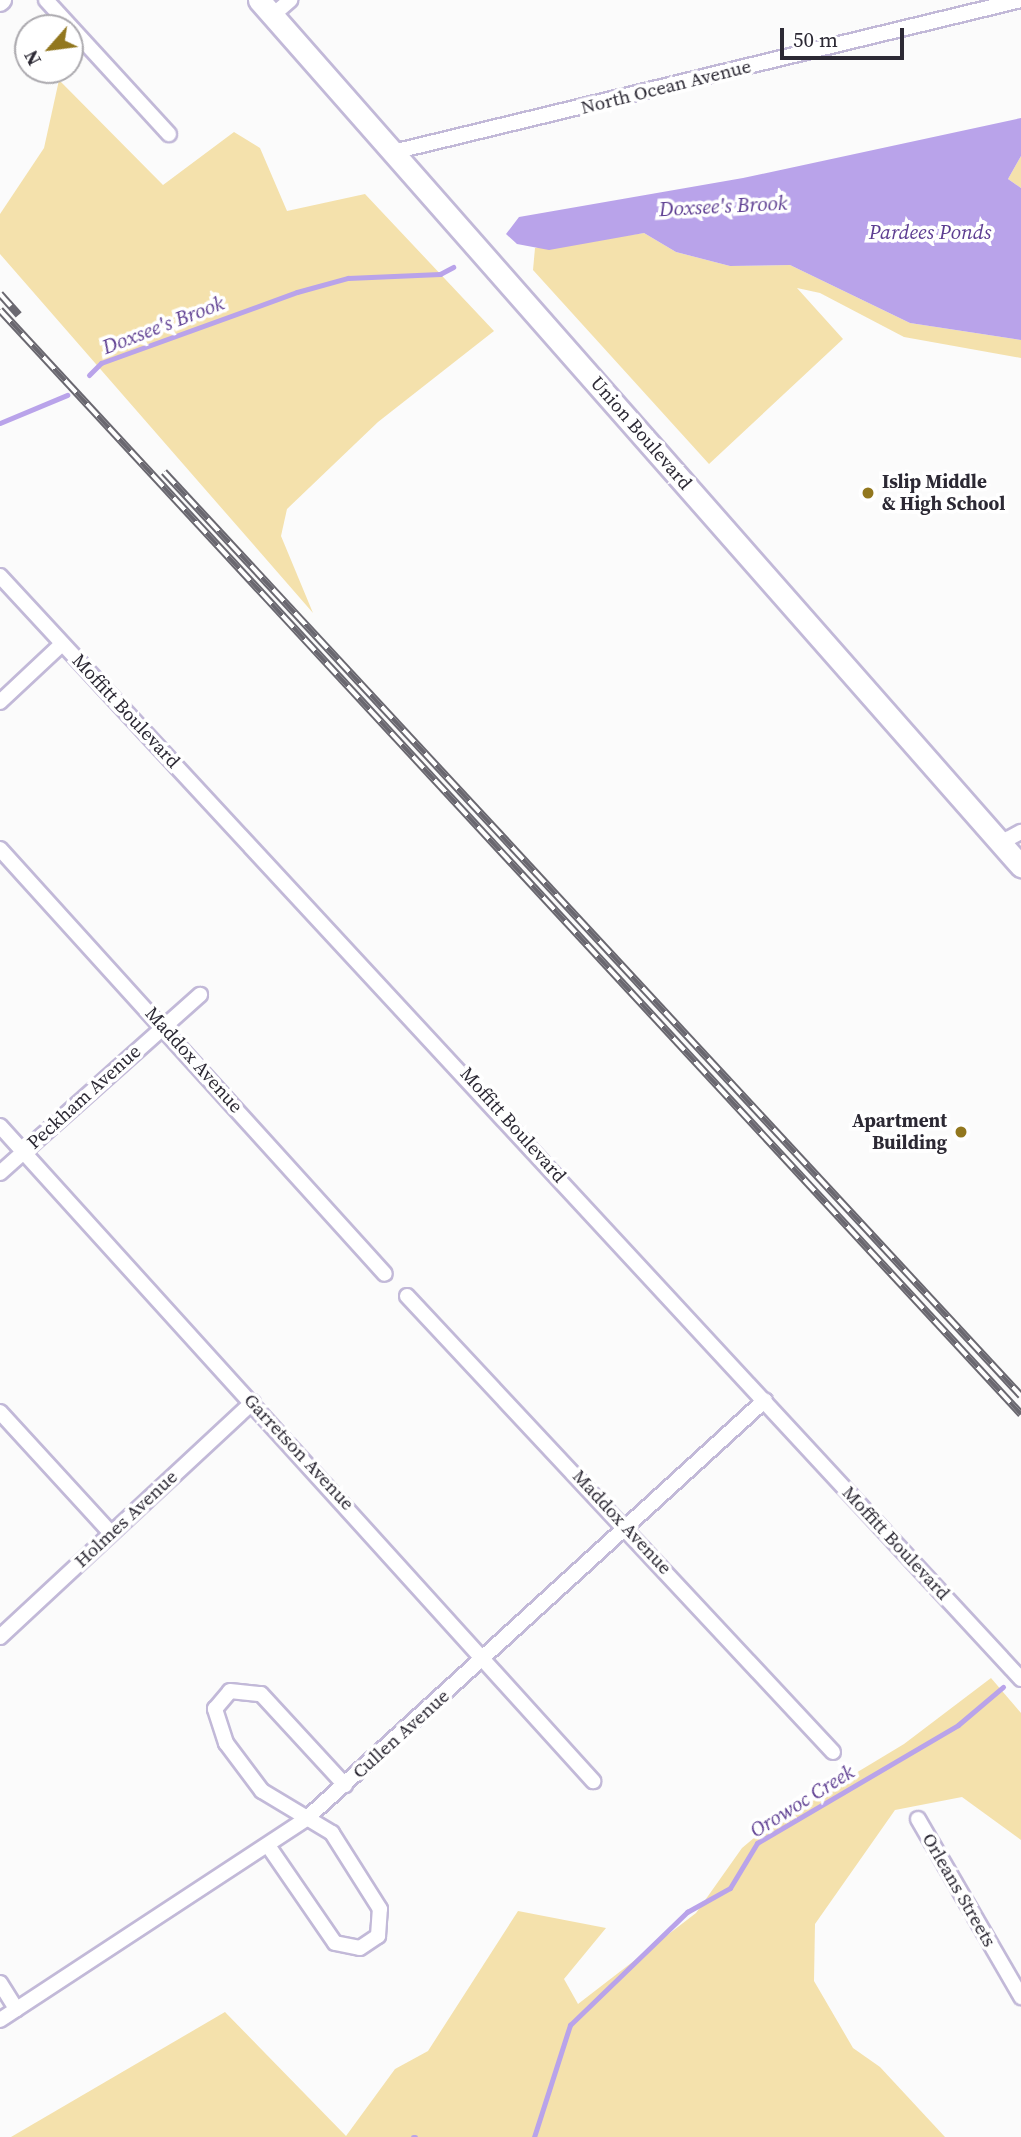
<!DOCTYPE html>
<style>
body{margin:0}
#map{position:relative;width:1021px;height:2137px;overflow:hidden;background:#fbfbfb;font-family:"Source Serif 4",serif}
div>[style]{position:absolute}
.green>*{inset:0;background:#f4e1ac}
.water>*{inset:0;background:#b9a3ea}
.stream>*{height:5px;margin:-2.5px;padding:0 2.5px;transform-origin:2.5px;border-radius:2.5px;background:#b9a3ea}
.roads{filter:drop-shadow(2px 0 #c2b9d8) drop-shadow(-2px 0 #c2b9d8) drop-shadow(0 2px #c2b9d8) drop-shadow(0 -2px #c2b9d8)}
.minor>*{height:14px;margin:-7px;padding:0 7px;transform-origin:7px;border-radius:7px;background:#fff}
.tertiary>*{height:18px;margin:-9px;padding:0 9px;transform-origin:9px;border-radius:9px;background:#fff}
.secondary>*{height:21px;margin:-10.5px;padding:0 10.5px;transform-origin:10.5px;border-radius:10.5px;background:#fff}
.rail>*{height:8px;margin-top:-4px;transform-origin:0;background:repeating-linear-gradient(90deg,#fff 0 16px,#6a6870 0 32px);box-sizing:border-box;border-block:2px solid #6a6870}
.dots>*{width:19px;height:19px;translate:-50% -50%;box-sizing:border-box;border:4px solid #fff;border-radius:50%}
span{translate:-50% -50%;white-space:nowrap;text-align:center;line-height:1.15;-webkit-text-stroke:7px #fff;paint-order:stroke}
.street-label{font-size:19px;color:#2c2934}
.poi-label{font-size:19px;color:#2c2934;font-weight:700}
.left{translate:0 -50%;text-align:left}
.right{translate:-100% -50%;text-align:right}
.water-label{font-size:21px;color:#5d3d91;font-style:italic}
.north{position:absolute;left:14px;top:14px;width:70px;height:70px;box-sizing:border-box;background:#fff;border:2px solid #aba9ae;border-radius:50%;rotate:242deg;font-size:19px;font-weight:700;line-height:28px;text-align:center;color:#2c2934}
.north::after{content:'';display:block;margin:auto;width:24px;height:32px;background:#92771e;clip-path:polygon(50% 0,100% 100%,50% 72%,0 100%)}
.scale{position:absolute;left:780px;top:28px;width:124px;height:32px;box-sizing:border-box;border:4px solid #2c2934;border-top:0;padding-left:9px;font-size:21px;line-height:24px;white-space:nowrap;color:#2c2934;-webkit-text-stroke:5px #fff;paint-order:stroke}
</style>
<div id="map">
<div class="green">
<i style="clip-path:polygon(59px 80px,163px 185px,234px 132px,260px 148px,287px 211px,365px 194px,494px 331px,378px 422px,287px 509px,281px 536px,313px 613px,0 254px,0 214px,44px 148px)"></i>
<i style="clip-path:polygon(1021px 156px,1021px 188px,1008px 179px)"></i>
<i style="clip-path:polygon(644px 233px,676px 252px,730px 266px,790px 265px,910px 323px,1021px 340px,1021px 358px,904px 337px,820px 293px,797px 288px,843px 339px,709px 464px,533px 270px,535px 248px)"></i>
<i style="clip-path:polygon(991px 1678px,1021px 1713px,1021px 1840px,962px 1797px,895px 1810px,815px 1924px,814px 1981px,853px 2048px,880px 2067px,945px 2137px,11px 2137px,225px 2012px,346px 2136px,395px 2069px,428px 2051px,518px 1911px,606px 1928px,564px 1979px,578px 2004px,696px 1913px,742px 1848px,768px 1826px,904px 1744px)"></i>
</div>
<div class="water">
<i style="clip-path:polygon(1021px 118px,1021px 156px,1008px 179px,1021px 188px,1021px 340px,910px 323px,790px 265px,730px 266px,676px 252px,644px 233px,549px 250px,517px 244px,506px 234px,519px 217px,743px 178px)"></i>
</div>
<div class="stream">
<i style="left:89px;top:375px;width:17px;rotate:-45deg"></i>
<i style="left:101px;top:363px;width:208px;rotate:-19.9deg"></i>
<i style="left:297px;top:292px;width:53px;rotate:-15.4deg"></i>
<i style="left:348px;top:278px;width:92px;rotate:-2.5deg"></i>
<i style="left:440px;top:274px;width:15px;rotate:-28deg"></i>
<i style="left:0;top:423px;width:73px;rotate:-22.7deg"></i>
<i style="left:413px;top:2137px;width:2px"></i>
<i style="left:534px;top:2137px;width:118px;rotate:-72.2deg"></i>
<i style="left:570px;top:2025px;width:163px;rotate:-44deg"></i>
<i style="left:687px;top:1912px;width:49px;rotate:-29.2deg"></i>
<i style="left:730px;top:1888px;width:52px;rotate:-59deg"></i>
<i style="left:757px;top:1843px;width:233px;rotate:-30.4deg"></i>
<i style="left:958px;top:1725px;width:59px;rotate:-40.2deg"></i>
</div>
<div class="roads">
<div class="minor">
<i style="left:46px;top:0;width:182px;rotate:47.5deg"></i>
<i style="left:273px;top:15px;width:23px;rotate:-41deg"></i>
<i style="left:393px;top:152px;width:646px;rotate:-13.61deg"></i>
<i style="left:0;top:576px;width:1503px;rotate:47.21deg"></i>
<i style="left:0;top:702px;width:85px;rotate:-43.1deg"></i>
<i style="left:1000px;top:843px;width:24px;rotate:-28deg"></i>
<i style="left:0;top:849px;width:573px;rotate:47.83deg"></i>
<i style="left:0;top:1126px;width:884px;rotate:47.84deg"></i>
<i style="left:0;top:1173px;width:268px;rotate:-41.7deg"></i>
<i style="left:407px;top:1296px;width:624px;rotate:46.95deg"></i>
<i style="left:0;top:1412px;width:164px;rotate:47.5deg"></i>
<i style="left:0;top:1637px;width:345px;rotate:-42.9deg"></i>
<i style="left:918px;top:1819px;width:206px;rotate:59.9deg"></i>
<i style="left:269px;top:1847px;width:116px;rotate:55.5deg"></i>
<i style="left:335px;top:1943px;width:25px;rotate:11deg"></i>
<i style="left:360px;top:1948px;width:22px;rotate:-34deg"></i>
<i style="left:378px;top:1936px;width:27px;rotate:-86deg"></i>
<i style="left:380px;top:1909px;width:90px;rotate:-122.3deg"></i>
<i style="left:332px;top:1833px;width:82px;rotate:-149deg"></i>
<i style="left:262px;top:1791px;width:60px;rotate:-126.9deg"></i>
<i style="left:226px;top:1743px;width:36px;rotate:-108deg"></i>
<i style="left:215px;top:1709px;width:23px;rotate:-50deg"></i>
<i style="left:230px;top:1691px;width:31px;rotate:6deg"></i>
<i style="left:261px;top:1694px;width:124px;rotate:47.3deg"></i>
<i style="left:0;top:1983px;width:31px;rotate:58deg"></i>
<i style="left:0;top:2020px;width:366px;rotate:-33.3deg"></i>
<i style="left:306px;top:1819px;width:621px;rotate:-42.39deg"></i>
</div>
<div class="tertiary">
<i style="left:0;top:2px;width:3px;rotate:-45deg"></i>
</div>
<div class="secondary">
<i style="left:259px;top:0;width:1154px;rotate:48.66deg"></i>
</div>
</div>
<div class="rail">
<i style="left:0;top:294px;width:28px;rotate:48deg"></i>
<i style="left:0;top:310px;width:1504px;rotate:47.24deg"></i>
<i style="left:164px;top:472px;width:1260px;rotate:47.15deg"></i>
</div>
<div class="dots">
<i style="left:868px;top:493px;background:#92771e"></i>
<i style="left:961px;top:1132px;background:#92771e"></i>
</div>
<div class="street-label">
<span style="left:666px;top:87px;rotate:-14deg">North Ocean Avenue</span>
<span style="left:641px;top:433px;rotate:49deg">Union Boulevard</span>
<span style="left:126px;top:711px;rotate:47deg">Moffitt Boulevard</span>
<span style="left:194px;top:1060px;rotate:48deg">Maddox Avenue</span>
<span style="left:84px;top:1097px;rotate:-42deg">Peckham Avenue</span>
<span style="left:513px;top:1125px;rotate:48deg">Moffitt Boulevard</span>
<span style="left:299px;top:1452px;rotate:47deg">Garretson Avenue</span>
<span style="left:126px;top:1519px;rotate:-43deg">Holmes Avenue</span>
<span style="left:622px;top:1522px;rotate:47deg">Maddox Avenue</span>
<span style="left:896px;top:1543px;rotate:47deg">Moffitt Boulevard</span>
<span style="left:401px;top:1734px;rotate:-42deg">Cullen Avenue</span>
<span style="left:959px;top:1890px;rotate:60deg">Orleans Streets</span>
</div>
<div class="poi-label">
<span class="left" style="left:882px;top:493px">Islip Middle<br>&amp; High School</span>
<span class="right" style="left:947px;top:1132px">Apartment<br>Building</span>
</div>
<div class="water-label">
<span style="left:723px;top:206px;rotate:-3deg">Doxsee's Brook</span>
<span style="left:930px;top:232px">Pardees Ponds</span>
<span style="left:163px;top:325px;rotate:-21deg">Doxsee's Brook</span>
<span style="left:802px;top:1801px;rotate:-32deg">Orowoc Creek</span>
</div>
<div class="north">N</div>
<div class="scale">50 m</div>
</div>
